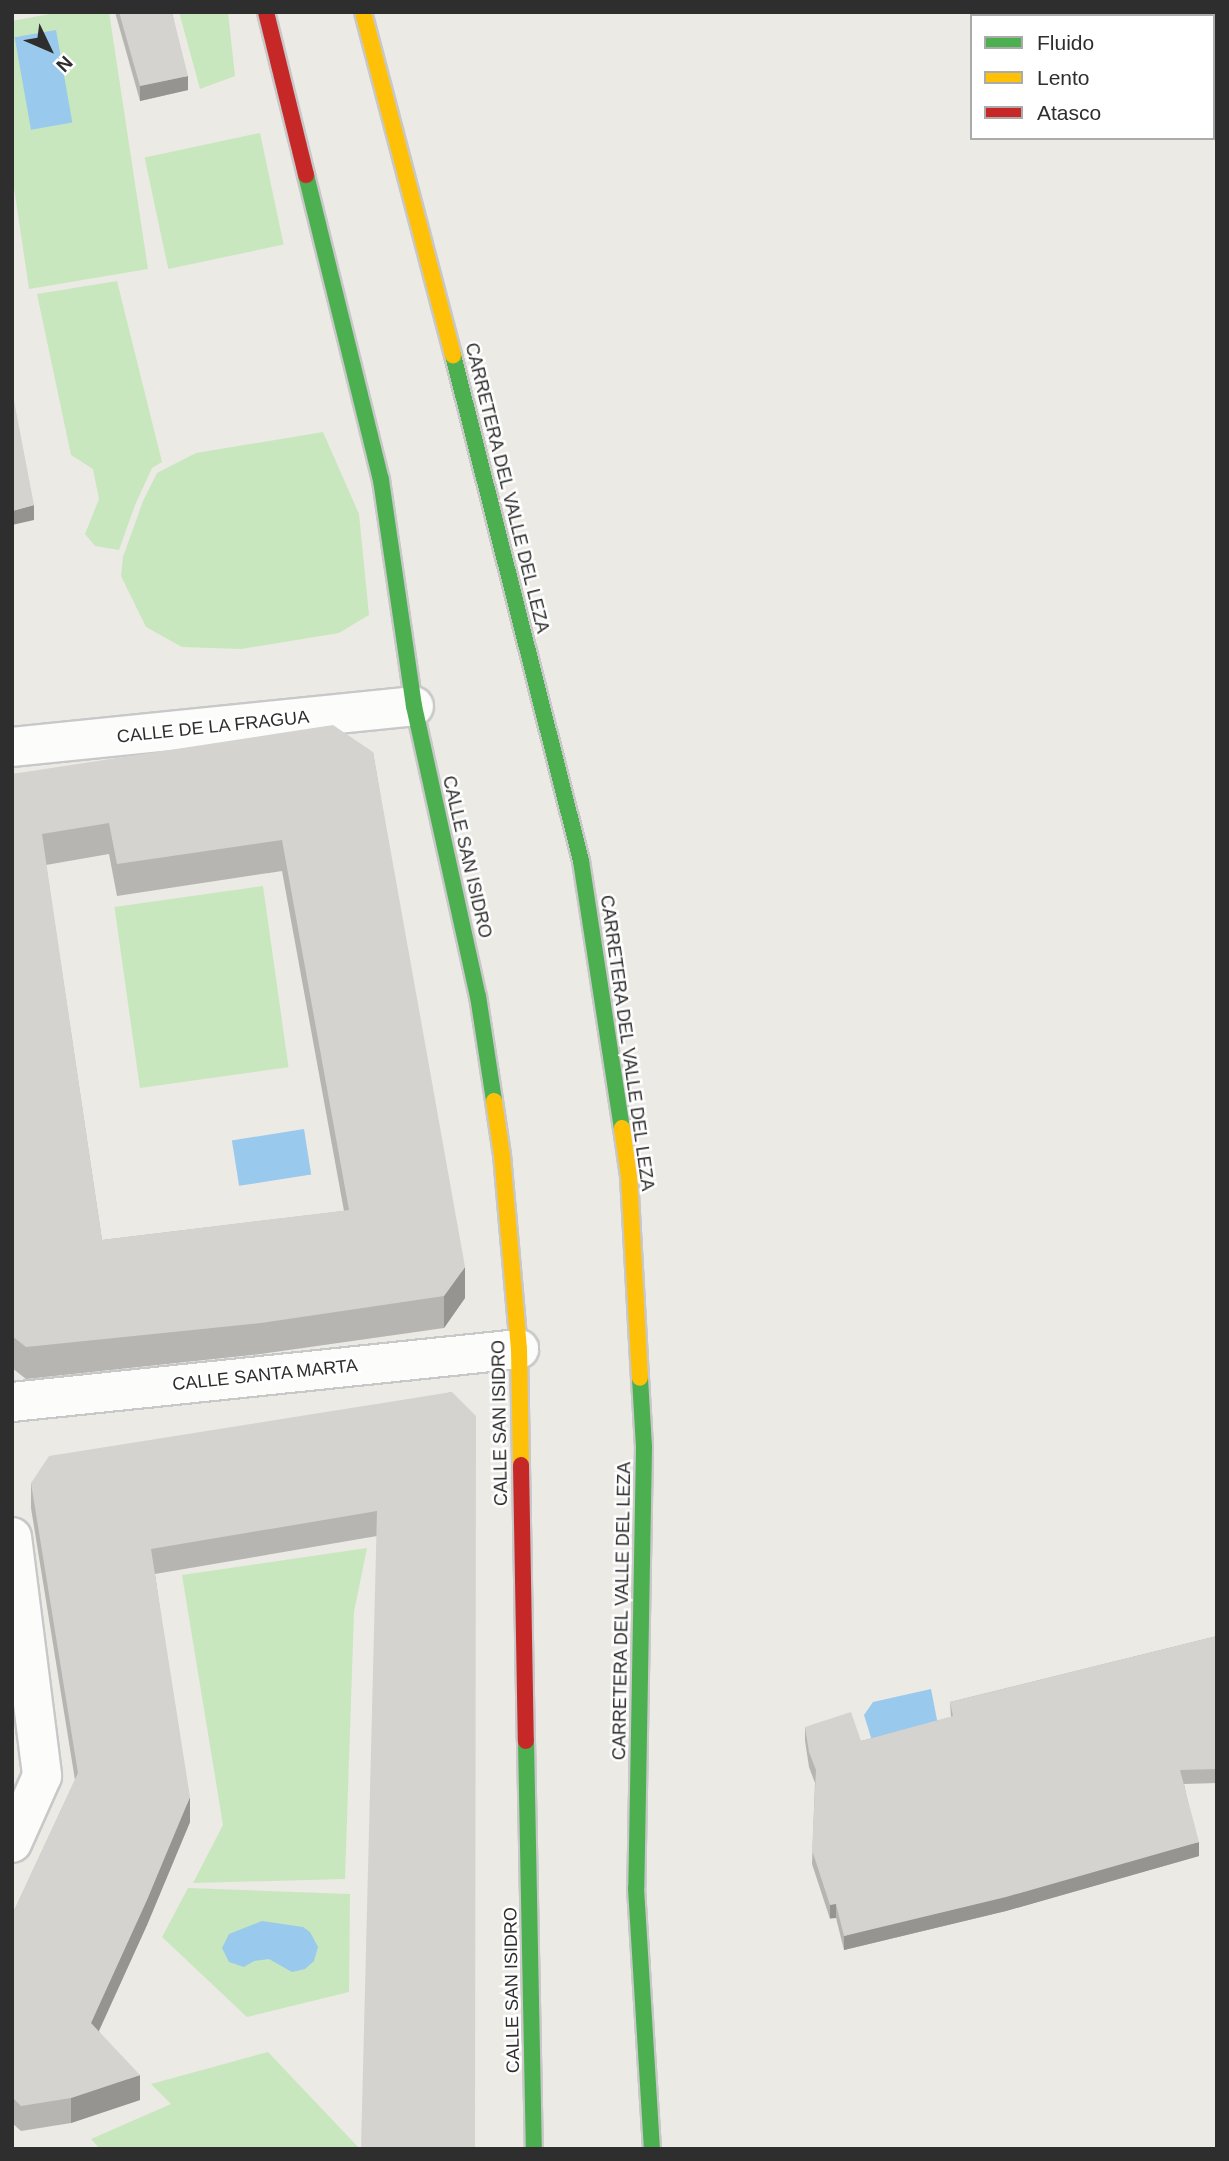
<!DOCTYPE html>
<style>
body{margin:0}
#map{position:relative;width:1229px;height:2161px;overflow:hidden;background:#eceae4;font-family:Arial,sans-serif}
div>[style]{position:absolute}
.green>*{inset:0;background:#c8e7be;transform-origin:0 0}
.water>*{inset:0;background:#99c9ec;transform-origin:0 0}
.roads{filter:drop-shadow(2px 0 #c9c8c9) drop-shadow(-2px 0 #c9c8c9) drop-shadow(0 2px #c9c8c9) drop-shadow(0 -2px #c9c8c9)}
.street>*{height:38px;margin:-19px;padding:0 19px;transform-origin:19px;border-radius:19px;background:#fcfcfb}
.fast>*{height:16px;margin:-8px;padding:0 8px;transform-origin:8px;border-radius:8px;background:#4caf50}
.slow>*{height:16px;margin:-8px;padding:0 8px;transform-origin:8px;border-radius:8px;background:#ffc107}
.jam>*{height:16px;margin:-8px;padding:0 8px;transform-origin:8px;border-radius:8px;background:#c62828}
.wall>*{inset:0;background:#b7b5b2}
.shaded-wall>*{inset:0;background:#959491;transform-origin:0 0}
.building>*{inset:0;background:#d5d3cf}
span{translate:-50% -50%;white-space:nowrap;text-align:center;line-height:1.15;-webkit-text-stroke:5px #fff;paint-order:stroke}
.street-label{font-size:18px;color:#2e2e2e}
.frame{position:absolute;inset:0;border:14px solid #2e2e2e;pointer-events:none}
.legend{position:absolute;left:970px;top:14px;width:245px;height:126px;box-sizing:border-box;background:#fff;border:2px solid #ababab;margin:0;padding:9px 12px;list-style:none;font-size:21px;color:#2e2e2e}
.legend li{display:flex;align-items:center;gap:14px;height:35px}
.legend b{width:35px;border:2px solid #ababab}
.north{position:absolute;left:14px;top:14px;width:70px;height:70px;-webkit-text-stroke:5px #fff;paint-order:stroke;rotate:134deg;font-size:19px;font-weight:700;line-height:28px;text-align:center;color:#2e2e2e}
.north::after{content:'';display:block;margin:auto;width:24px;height:32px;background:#2e2e2e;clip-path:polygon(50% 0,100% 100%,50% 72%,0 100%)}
</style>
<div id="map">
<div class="green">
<i style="clip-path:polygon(60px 12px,109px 12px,148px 269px,29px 289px,12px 174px,12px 21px)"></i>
<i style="clip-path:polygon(179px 12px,228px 12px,235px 76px,200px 89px)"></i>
<i style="left:260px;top:133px;width:114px;height:118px;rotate:78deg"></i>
<i style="clip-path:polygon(117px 281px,162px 462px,152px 468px,135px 505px,119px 550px,95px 546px,85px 534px,99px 499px,93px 469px,71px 455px,37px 294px)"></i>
<i style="clip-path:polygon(323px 432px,359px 514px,369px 615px,339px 633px,241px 649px,182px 647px,146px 627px,121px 576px,123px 557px,143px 501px,157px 473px,196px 453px)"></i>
<i style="left:263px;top:886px;width:183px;height:150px;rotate:82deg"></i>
<i style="clip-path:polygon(367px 1548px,354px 1612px,345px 1879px,193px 1883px,223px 1825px,182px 1575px)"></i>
<i style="clip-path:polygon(188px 1888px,350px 1894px,349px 1992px,247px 2017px,162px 1937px)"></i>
<i style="clip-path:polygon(268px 2052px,360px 2149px,100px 2149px,91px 2139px,171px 2104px,151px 2084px)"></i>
</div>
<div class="water">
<i style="left:56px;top:30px;width:94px;height:42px;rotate:80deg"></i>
<i style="left:304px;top:1129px;width:46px;height:73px;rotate:81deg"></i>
<i style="clip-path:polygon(931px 1689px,938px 1725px,873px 1744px,864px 1715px,873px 1702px)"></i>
<i style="clip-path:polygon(262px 1921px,303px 1927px,310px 1932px,318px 1947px,314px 1961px,305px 1969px,292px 1972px,269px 1959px,254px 1961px,244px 1967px,229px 1962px,222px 1948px,229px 1934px)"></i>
</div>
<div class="roads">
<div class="street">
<i style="left:12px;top:747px;width:404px;rotate:-5.8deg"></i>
<i style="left:12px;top:1402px;width:510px;rotate:-5.97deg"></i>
<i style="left:12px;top:1537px;width:241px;rotate:82.8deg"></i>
<i style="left:42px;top:1776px;width:73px;rotate:114.1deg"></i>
</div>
<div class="fast">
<i style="left:306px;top:175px;width:314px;rotate:76.2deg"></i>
<i style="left:381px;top:480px;width:228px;rotate:81.7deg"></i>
<i style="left:414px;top:706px;width:297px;rotate:77.6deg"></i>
<i style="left:478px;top:996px;width:106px;rotate:81.3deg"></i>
<i style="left:453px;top:355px;width:522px;rotate:75.8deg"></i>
<i style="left:581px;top:861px;width:270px;rotate:81.3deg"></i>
<i style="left:640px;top:1378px;width:69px;rotate:86.7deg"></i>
<i style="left:644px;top:1447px;width:441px;rotate:91deg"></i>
<i style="left:636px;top:1888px;width:261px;rotate:86.5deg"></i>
<i style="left:526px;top:1741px;width:408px;rotate:88.9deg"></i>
</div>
<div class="slow">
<i style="left:363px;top:12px;width:355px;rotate:75.3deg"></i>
<i style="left:494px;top:1101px;width:55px;rotate:81.6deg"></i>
<i style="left:502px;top:1155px;width:195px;rotate:85deg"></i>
<i style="left:519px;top:1349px;width:116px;rotate:89deg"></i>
<i style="left:622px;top:1128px;width:49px;rotate:81.7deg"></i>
<i style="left:629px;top:1176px;width:202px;rotate:86.9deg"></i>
</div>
<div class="jam">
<i style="left:266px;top:12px;width:168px;rotate:76.2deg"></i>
<i style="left:521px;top:1465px;width:276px;rotate:89deg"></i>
</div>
</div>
<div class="wall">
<i style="clip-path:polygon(115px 12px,172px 12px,188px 90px,140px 101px)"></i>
<i style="clip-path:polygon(evenodd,373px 752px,465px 1298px,444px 1328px,261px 1354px,26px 1379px,12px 1368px,12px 774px,373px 752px,109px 854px,117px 896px,282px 871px,344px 1211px,102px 1240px,46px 865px,109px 854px)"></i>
<i style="clip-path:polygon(452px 1392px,377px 1536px,155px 1574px,190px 1822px,147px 1925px,99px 2031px,140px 2100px,71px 2123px,21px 2131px,12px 2123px,12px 1915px,75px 1780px,31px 1508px,31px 1483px)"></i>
<i style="clip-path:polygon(1217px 1636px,1217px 1783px,1184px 1784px,1199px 1856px,1006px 1911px,844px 1950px,836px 1918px,830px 1919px,812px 1864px,815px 1783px,809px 1767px,805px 1741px,805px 1727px,861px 1741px,951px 1717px,950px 1702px)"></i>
</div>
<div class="shaded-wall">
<i style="clip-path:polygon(188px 76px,188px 90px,140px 101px,140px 86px)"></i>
<i style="clip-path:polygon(34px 505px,34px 520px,12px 525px,12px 511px)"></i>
<i style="clip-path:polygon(465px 1267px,465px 1298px,444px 1328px,444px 1296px)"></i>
<i style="clip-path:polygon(190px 1797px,190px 1822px,147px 1925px,91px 2048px,91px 2023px)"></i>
<i style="clip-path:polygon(1199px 1842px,1199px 1856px,1006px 1911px,844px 1950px,844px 1936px)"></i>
<i style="left:836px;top:1904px;width:14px;height:6px;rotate:90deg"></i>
<i style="clip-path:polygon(140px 2075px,140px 2100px,71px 2123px,71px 2098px)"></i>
</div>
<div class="building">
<i style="clip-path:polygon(119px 12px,172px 12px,188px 76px,140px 86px)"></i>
<i style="clip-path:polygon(12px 390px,34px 505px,12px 511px)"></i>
<i style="clip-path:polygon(evenodd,333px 725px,373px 752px,465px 1267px,444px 1296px,261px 1323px,26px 1347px,12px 1336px,12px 774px,333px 725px,109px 823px,117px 864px,282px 840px,349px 1210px,102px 1240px,42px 834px,109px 823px)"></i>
<i style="clip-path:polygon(452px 1392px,476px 1416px,475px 2149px,361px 2149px,377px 1511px,151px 1549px,190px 1797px,147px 1900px,91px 2023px,140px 2075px,71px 2098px,21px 2106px,12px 2097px,12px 1915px,78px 1773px,31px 1483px,49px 1456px)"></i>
<i style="clip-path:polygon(1217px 1636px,1217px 1769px,1180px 1770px,1199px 1842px,1006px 1897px,844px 1936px,836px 1904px,830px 1905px,812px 1850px,816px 1770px,809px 1752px,805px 1727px,851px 1712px,861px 1741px,953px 1716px,950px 1702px)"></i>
</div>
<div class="street-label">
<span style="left:507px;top:488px;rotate:76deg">CARRETERA DEL VALLE DEL LEZA</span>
<span style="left:213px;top:727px;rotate:-6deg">CALLE DE LA FRAGUA</span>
<span style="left:467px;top:857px;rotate:77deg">CALLE SAN ISIDRO</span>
<span style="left:627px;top:1043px;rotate:82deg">CARRETERA DEL VALLE DEL LEZA</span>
<span style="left:265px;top:1375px;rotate:-6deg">CALLE SANTA MARTA</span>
<span style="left:500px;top:1423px;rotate:-91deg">CALLE SAN ISIDRO</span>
<span style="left:622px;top:1611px;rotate:-89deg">CARRETERA DEL VALLE DEL LEZA</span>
<span style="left:512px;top:1990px;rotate:-91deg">CALLE SAN ISIDRO</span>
</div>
<div class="frame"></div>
<ul class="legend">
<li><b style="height:9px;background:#4caf50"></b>Fluido</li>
<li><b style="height:9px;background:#ffc107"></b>Lento</li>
<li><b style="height:9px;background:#c62828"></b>Atasco</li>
</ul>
<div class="north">N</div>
</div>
